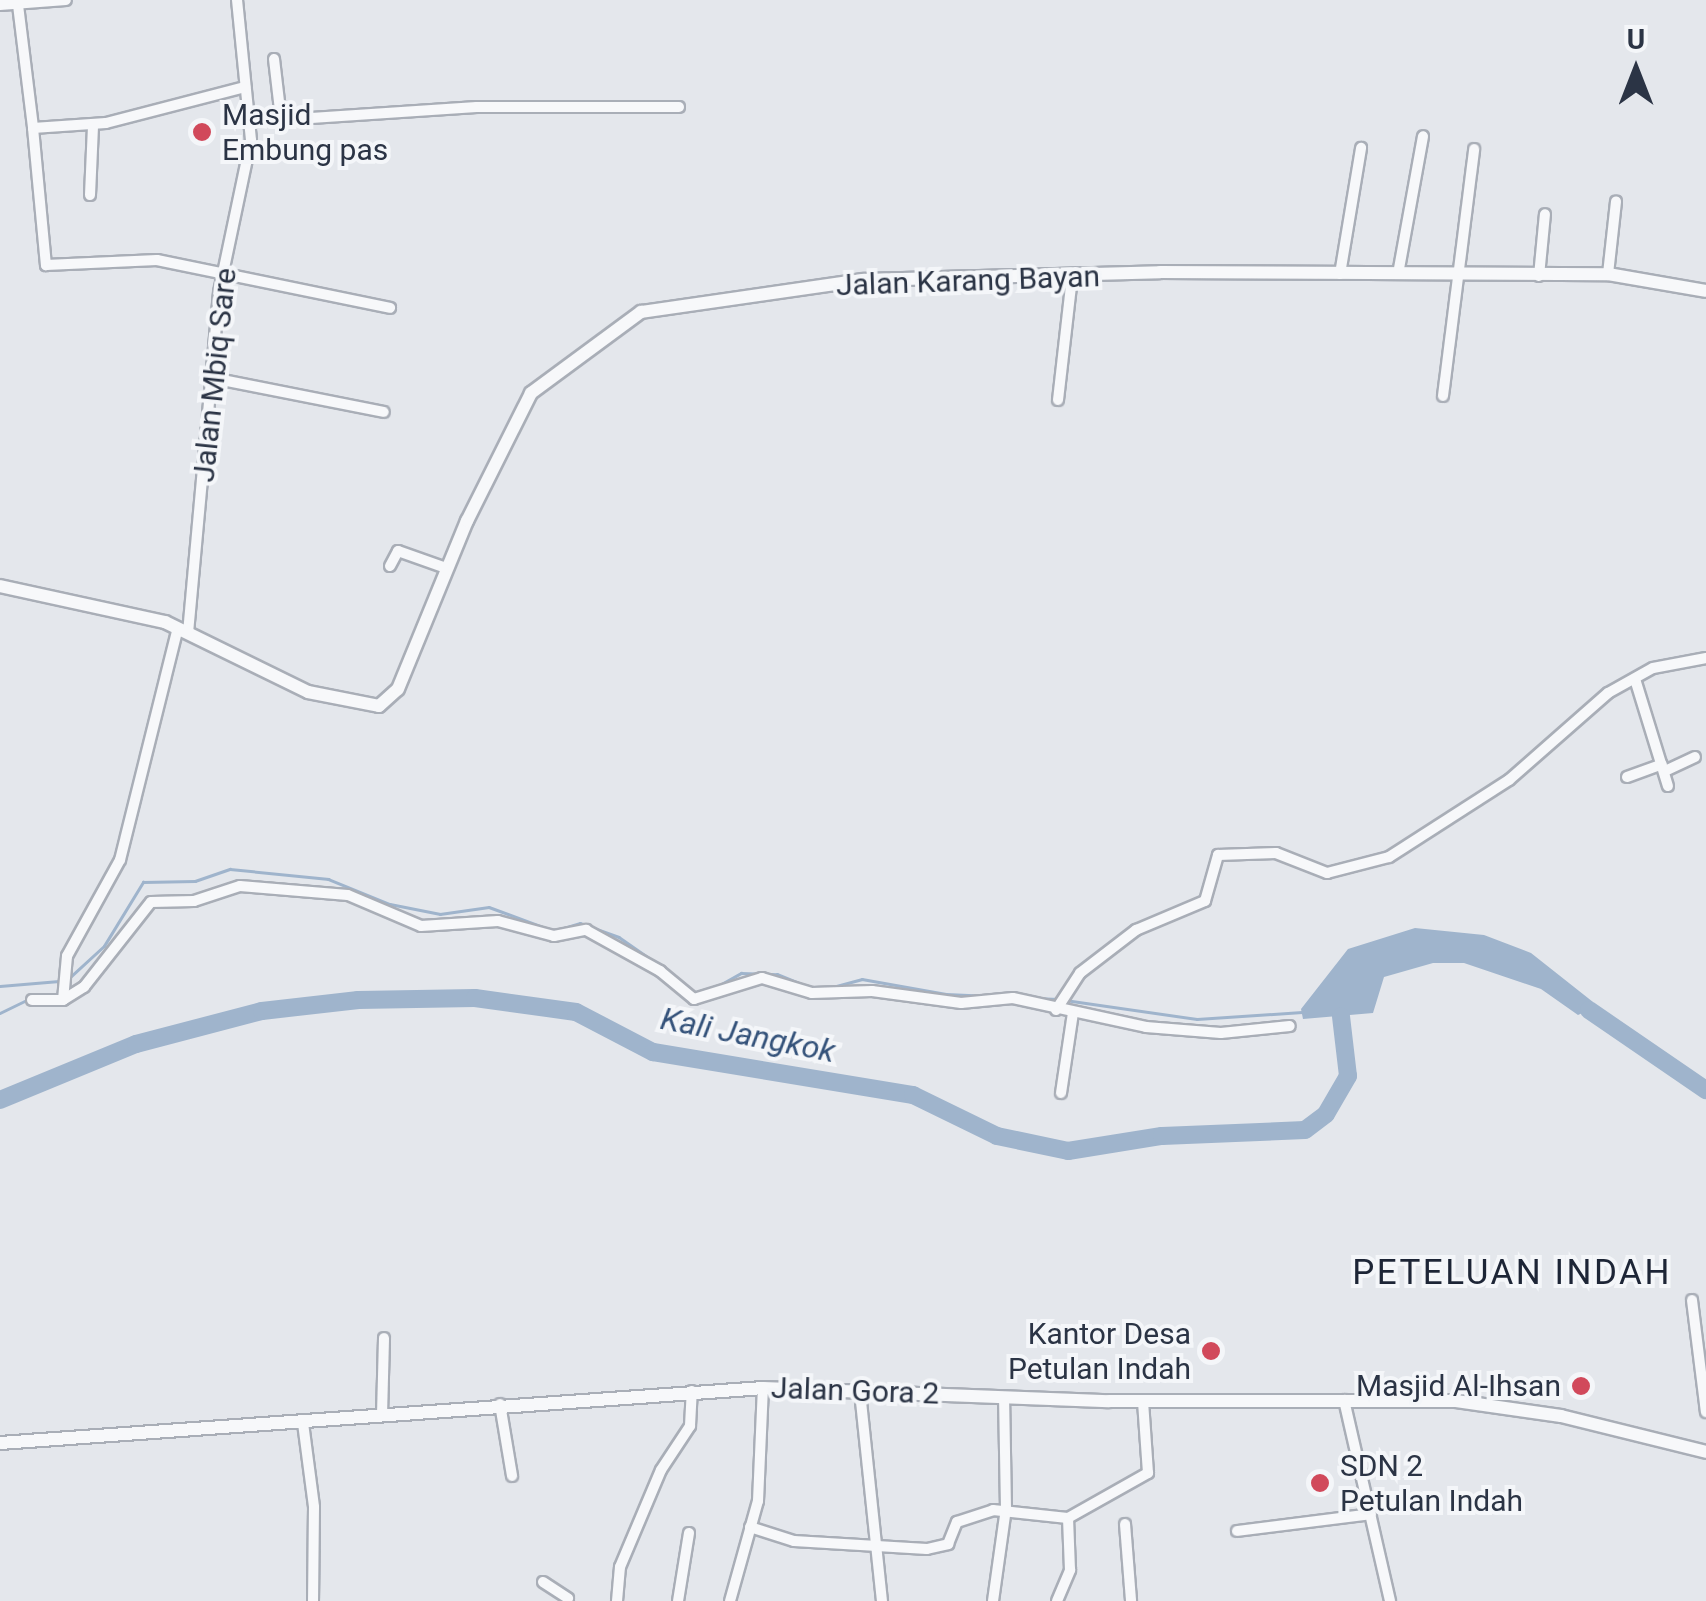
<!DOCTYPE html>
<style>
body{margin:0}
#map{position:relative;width:1706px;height:1601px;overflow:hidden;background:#e4e7ec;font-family:Roboto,sans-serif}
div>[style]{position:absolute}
.water>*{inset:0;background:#9fb4cc}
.stream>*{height:2.5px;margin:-1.25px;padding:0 1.25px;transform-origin:1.25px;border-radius:1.25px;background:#9fb4cc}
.river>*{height:18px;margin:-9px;padding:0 9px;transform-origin:9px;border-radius:9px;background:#9fb4cc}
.roads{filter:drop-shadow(2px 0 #a9aeb7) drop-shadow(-2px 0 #a9aeb7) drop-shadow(0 2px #a9aeb7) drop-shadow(0 -2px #a9aeb7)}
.minor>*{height:10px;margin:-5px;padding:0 5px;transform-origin:5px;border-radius:5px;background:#f7f8fa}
.tertiary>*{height:12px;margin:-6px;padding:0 6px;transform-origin:6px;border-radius:6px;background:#f7f8fa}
.dots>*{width:28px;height:28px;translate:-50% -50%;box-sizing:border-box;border:5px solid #f4f6f9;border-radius:50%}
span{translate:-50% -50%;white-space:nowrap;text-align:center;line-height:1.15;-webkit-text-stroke:8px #f4f6f9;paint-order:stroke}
.poi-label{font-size:30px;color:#2b3445}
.left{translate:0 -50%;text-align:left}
.right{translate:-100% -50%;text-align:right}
.street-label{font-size:30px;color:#2b3445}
.water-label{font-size:32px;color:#34527a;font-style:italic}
.quarter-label{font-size:35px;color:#1d2536;letter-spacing:2.5px}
.north{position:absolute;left:1586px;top:20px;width:100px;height:100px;-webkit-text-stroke:8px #f4f6f9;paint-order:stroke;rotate:0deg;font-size:28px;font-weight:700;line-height:40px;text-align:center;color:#2b3445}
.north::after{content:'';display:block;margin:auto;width:35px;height:45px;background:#2b3445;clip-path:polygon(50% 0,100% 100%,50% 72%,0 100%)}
</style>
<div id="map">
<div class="water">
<i style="clip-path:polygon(1415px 928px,1484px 935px,1531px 953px,1593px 1002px,1589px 1010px,1578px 1015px,1541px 989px,1464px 963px,1433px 963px,1384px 977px,1373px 1013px,1303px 1019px,1301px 1009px,1348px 949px)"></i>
</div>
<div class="stream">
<i style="left:1619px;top:270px;width:57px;rotate:9.1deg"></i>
<i style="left:666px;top:969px;width:17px;rotate:40deg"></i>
<i style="left:67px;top:980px;width:50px;rotate:-42.6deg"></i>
<i style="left:104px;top:946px;width:75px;rotate:-58.6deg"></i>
<i style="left:143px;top:882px;width:52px;rotate:-1.1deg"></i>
<i style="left:195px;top:881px;width:37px;rotate:-19deg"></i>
<i style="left:230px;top:869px;width:99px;rotate:5.8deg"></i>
<i style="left:328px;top:879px;width:67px;rotate:22deg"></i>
<i style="left:390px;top:904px;width:51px;rotate:11.3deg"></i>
<i style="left:440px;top:914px;width:49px;rotate:-8.1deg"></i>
<i style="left:489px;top:907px;width:69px;rotate:20.3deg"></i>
<i style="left:554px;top:931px;width:27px;rotate:-17deg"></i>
<i style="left:580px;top:923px;width:41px;rotate:19.7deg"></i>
<i style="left:619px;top:937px;width:49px;rotate:35deg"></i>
<i style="left:0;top:986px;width:59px;rotate:-4.8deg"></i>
<i style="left:716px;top:987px;width:29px;rotate:-29deg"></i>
<i style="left:741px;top:973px;width:36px;rotate:2deg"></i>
<i style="left:777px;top:974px;width:32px;rotate:22deg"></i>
<i style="left:829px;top:988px;width:34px;rotate:-15deg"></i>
<i style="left:862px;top:979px;width:85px;rotate:10.1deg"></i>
<i style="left:946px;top:994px;width:112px;rotate:2.6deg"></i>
<i style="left:1065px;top:1000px;width:133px;rotate:8.2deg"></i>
<i style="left:1197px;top:1019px;width:105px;rotate:-3.8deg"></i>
<i style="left:0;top:1013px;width:32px;rotate:-26deg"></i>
</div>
<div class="river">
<i style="left:1589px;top:1010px;width:142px;rotate:34.4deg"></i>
<i style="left:0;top:1100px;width:147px;rotate:-22.4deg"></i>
<i style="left:136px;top:1044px;width:130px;rotate:-14.7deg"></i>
<i style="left:262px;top:1011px;width:97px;rotate:-6.5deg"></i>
<i style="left:358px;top:1000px;width:117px;rotate:-1deg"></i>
<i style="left:475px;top:998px;width:102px;rotate:7.9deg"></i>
<i style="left:576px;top:1012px;width:87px;rotate:27.5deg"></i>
<i style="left:653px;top:1052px;width:264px;rotate:9.4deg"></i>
<i style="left:913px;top:1095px;width:93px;rotate:26deg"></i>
<i style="left:997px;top:1136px;width:73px;rotate:11.9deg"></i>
<i style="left:1068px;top:1151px;width:95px;rotate:-9.1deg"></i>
<i style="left:1162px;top:1136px;width:143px;rotate:-2.4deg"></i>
<i style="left:1305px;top:1130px;width:26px;rotate:-37deg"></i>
<i style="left:1326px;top:1114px;width:44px;rotate:-59.9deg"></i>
<i style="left:1348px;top:1076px;width:60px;rotate:-96.7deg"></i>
</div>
<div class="roads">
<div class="minor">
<i style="left:0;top:5px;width:66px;rotate:-4.3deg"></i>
<i style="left:18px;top:5px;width:124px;rotate:83deg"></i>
<i style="left:33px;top:128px;width:73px;rotate:-3.9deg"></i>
<i style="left:106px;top:123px;width:144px;rotate:-14.5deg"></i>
<i style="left:274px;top:59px;width:60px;rotate:83.3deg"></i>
<i style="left:251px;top:122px;width:226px;rotate:-3.8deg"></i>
<i style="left:477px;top:107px;width:202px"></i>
<i style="left:33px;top:128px;width:138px;rotate:84.6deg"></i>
<i style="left:46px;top:265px;width:111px;rotate:-2.6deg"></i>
<i style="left:157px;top:260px;width:238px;rotate:11.6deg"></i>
<i style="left:90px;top:195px;width:70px;rotate:-87.5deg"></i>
<i style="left:1340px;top:274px;width:128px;rotate:-80.5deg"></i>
<i style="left:1398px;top:274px;width:140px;rotate:-79.7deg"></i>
<i style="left:1608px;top:274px;width:73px;rotate:-83.7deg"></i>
<i style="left:1539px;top:276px;width:62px;rotate:-84.5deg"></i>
<i style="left:212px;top:378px;width:175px;rotate:11.2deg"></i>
<i style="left:1443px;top:396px;width:249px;rotate:-82.8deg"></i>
<i style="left:1058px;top:400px;width:124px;rotate:-83.5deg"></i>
<i style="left:390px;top:566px;width:17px;rotate:-62deg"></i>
<i style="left:398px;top:551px;width:51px;rotate:19.5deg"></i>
<i style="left:188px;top:633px;width:342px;rotate:-84.8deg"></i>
<i style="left:219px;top:292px;width:155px;rotate:-78.1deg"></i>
<i style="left:251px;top:140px;width:141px;rotate:-95.7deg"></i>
<i style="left:1635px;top:679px;width:112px;rotate:72.9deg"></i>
<i style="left:1665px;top:771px;width:33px;rotate:-25deg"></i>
<i style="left:1627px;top:777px;width:37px;rotate:-20deg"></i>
<i style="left:32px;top:1000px;width:31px"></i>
<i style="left:63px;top:1000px;width:25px;rotate:-32deg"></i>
<i style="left:84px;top:987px;width:108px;rotate:-51.8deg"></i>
<i style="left:151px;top:902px;width:43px;rotate:-1.3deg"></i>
<i style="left:194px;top:901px;width:48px;rotate:-18.1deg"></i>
<i style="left:240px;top:886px;width:108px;rotate:4.8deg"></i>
<i style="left:348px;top:895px;width:79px;rotate:23deg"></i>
<i style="left:421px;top:926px;width:77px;rotate:-3.7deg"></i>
<i style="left:498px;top:921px;width:58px;rotate:15deg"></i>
<i style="left:554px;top:936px;width:33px;rotate:-11deg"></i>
<i style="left:586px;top:930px;width:85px;rotate:29deg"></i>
<i style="left:660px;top:971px;width:44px;rotate:39.5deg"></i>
<i style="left:694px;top:999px;width:71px;rotate:-17.2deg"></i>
<i style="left:762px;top:978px;width:52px;rotate:16.7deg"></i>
<i style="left:812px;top:993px;width:60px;rotate:-1.9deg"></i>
<i style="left:872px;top:991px;width:90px;rotate:7.7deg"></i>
<i style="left:961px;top:1003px;width:52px;rotate:-5.5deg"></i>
<i style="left:1013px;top:998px;width:136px;rotate:12.3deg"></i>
<i style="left:1146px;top:1027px;width:75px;rotate:4.6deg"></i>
<i style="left:1221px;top:1033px;width:69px;rotate:-5.8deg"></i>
<i style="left:63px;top:1000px;width:44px;rotate:-84.8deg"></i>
<i style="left:67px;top:956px;width:110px;rotate:-61.1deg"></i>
<i style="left:120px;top:860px;width:239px;rotate:-76deg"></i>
<i style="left:1056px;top:1010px;width:44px;rotate:-57deg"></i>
<i style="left:1080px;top:973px;width:71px;rotate:-37.5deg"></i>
<i style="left:1136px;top:930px;width:75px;rotate:-22.8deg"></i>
<i style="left:1205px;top:901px;width:48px;rotate:-74.2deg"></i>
<i style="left:1218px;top:855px;width:58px;rotate:-2deg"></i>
<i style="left:1276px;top:853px;width:55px;rotate:21.4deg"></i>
<i style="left:1327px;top:873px;width:64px;rotate:-14.5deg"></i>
<i style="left:1389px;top:857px;width:143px;rotate:-32.7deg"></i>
<i style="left:1509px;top:780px;width:132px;rotate:-41.3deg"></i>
<i style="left:1608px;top:693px;width:51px;rotate:-29.1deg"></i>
<i style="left:1653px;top:668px;width:54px;rotate:-10.7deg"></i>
<i style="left:1061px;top:1093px;width:81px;rotate:-81.5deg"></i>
<i style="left:1692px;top:1300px;width:113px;rotate:82.9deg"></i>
<i style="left:860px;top:1392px;width:210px;rotate:84deg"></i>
<i style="left:1344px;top:1400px;width:206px;rotate:77.1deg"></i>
<i style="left:500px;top:1404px;width:73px;rotate:80.5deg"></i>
<i style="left:382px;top:1415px;width:77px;rotate:-88.5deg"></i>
<i style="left:303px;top:1423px;width:85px;rotate:82.5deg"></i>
<i style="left:314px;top:1507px;width:94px;rotate:90.6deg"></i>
<i style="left:1125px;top:1524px;width:77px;rotate:85.5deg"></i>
<i style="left:750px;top:1527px;width:46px;rotate:17.7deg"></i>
<i style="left:794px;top:1541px;width:133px;rotate:3.4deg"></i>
<i style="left:927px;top:1549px;width:22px;rotate:-13deg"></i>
<i style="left:948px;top:1544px;width:24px;rotate:-68deg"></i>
<i style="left:957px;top:1522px;width:38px;rotate:-18deg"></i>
<i style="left:993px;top:1510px;width:75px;rotate:6.1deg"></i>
<i style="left:1068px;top:1518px;width:92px;rotate:-29.4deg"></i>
<i style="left:1148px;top:1473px;width:72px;rotate:-94deg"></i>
<i style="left:1237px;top:1531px;width:135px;rotate:-7.2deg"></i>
<i style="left:543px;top:1582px;width:30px;rotate:33deg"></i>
<i style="left:617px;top:1601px;width:34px;rotate:-85deg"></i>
<i style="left:620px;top:1567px;width:105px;rotate:-67.1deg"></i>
<i style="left:661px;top:1470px;width:53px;rotate:-56.6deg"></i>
<i style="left:690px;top:1426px;width:35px;rotate:-87deg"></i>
<i style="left:678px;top:1601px;width:69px;rotate:-80.8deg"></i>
<i style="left:730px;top:1601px;width:104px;rotate:-74.4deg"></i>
<i style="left:758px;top:1501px;width:113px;rotate:-87.5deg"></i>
<i style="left:993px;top:1601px;width:93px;rotate:-82deg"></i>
<i style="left:1006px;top:1509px;width:112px;rotate:-91deg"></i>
<i style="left:1057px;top:1601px;width:34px;rotate:-67deg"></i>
<i style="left:1070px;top:1570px;width:52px;rotate:-92.2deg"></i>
</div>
<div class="tertiary">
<i style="left:0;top:586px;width:169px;rotate:12.3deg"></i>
<i style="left:165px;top:622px;width:159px;rotate:26.1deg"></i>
<i style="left:308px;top:692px;width:72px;rotate:11.2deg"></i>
<i style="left:379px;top:706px;width:25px;rotate:-42deg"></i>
<i style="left:398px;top:689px;width:182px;rotate:-67.7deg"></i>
<i style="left:467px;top:521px;width:143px;rotate:-63.4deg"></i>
<i style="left:531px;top:393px;width:137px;rotate:-36.4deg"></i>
<i style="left:641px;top:312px;width:225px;rotate:-8.2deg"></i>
<i style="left:864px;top:280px;width:296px;rotate:-1.5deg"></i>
<i style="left:1160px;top:272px;width:448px;rotate:0.3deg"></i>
<i style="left:1608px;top:274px;width:99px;rotate:9.8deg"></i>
<i style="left:0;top:1443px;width:765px;rotate:-4.12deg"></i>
<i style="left:763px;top:1388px;width:346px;rotate:2.2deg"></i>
<i style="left:1109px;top:1401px;width:347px"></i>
<i style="left:1456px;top:1401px;width:106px;rotate:8.1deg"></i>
<i style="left:1561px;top:1416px;width:149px;rotate:13.9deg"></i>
</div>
</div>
<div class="dots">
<i style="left:202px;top:132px;background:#d1495b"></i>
<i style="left:1211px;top:1351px;background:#d1495b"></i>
<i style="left:1581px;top:1386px;background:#d1495b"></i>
<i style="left:1320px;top:1483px;background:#d1495b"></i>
</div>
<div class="poi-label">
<span class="left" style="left:222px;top:132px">Masjid<br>Embung pas</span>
<span class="right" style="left:1191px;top:1351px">Kantor Desa<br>Petulan Indah</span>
<span class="right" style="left:1561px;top:1386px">Masjid Al-Ihsan</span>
<span class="left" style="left:1340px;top:1483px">SDN 2<br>Petulan Indah</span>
</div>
<div class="street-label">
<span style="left:968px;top:281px;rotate:-2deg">Jalan Karang Bayan</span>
<span style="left:215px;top:375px;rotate:-84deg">Jalan Mbiq Sare</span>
<span style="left:855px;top:1391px;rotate:2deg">Jalan Gora 2</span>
</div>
<div class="water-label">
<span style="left:748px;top:1035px;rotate:11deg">Kali Jangkok</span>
</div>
<div class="quarter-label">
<span style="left:1512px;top:1273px">PETELUAN INDAH</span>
</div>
<div class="north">U</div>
</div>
